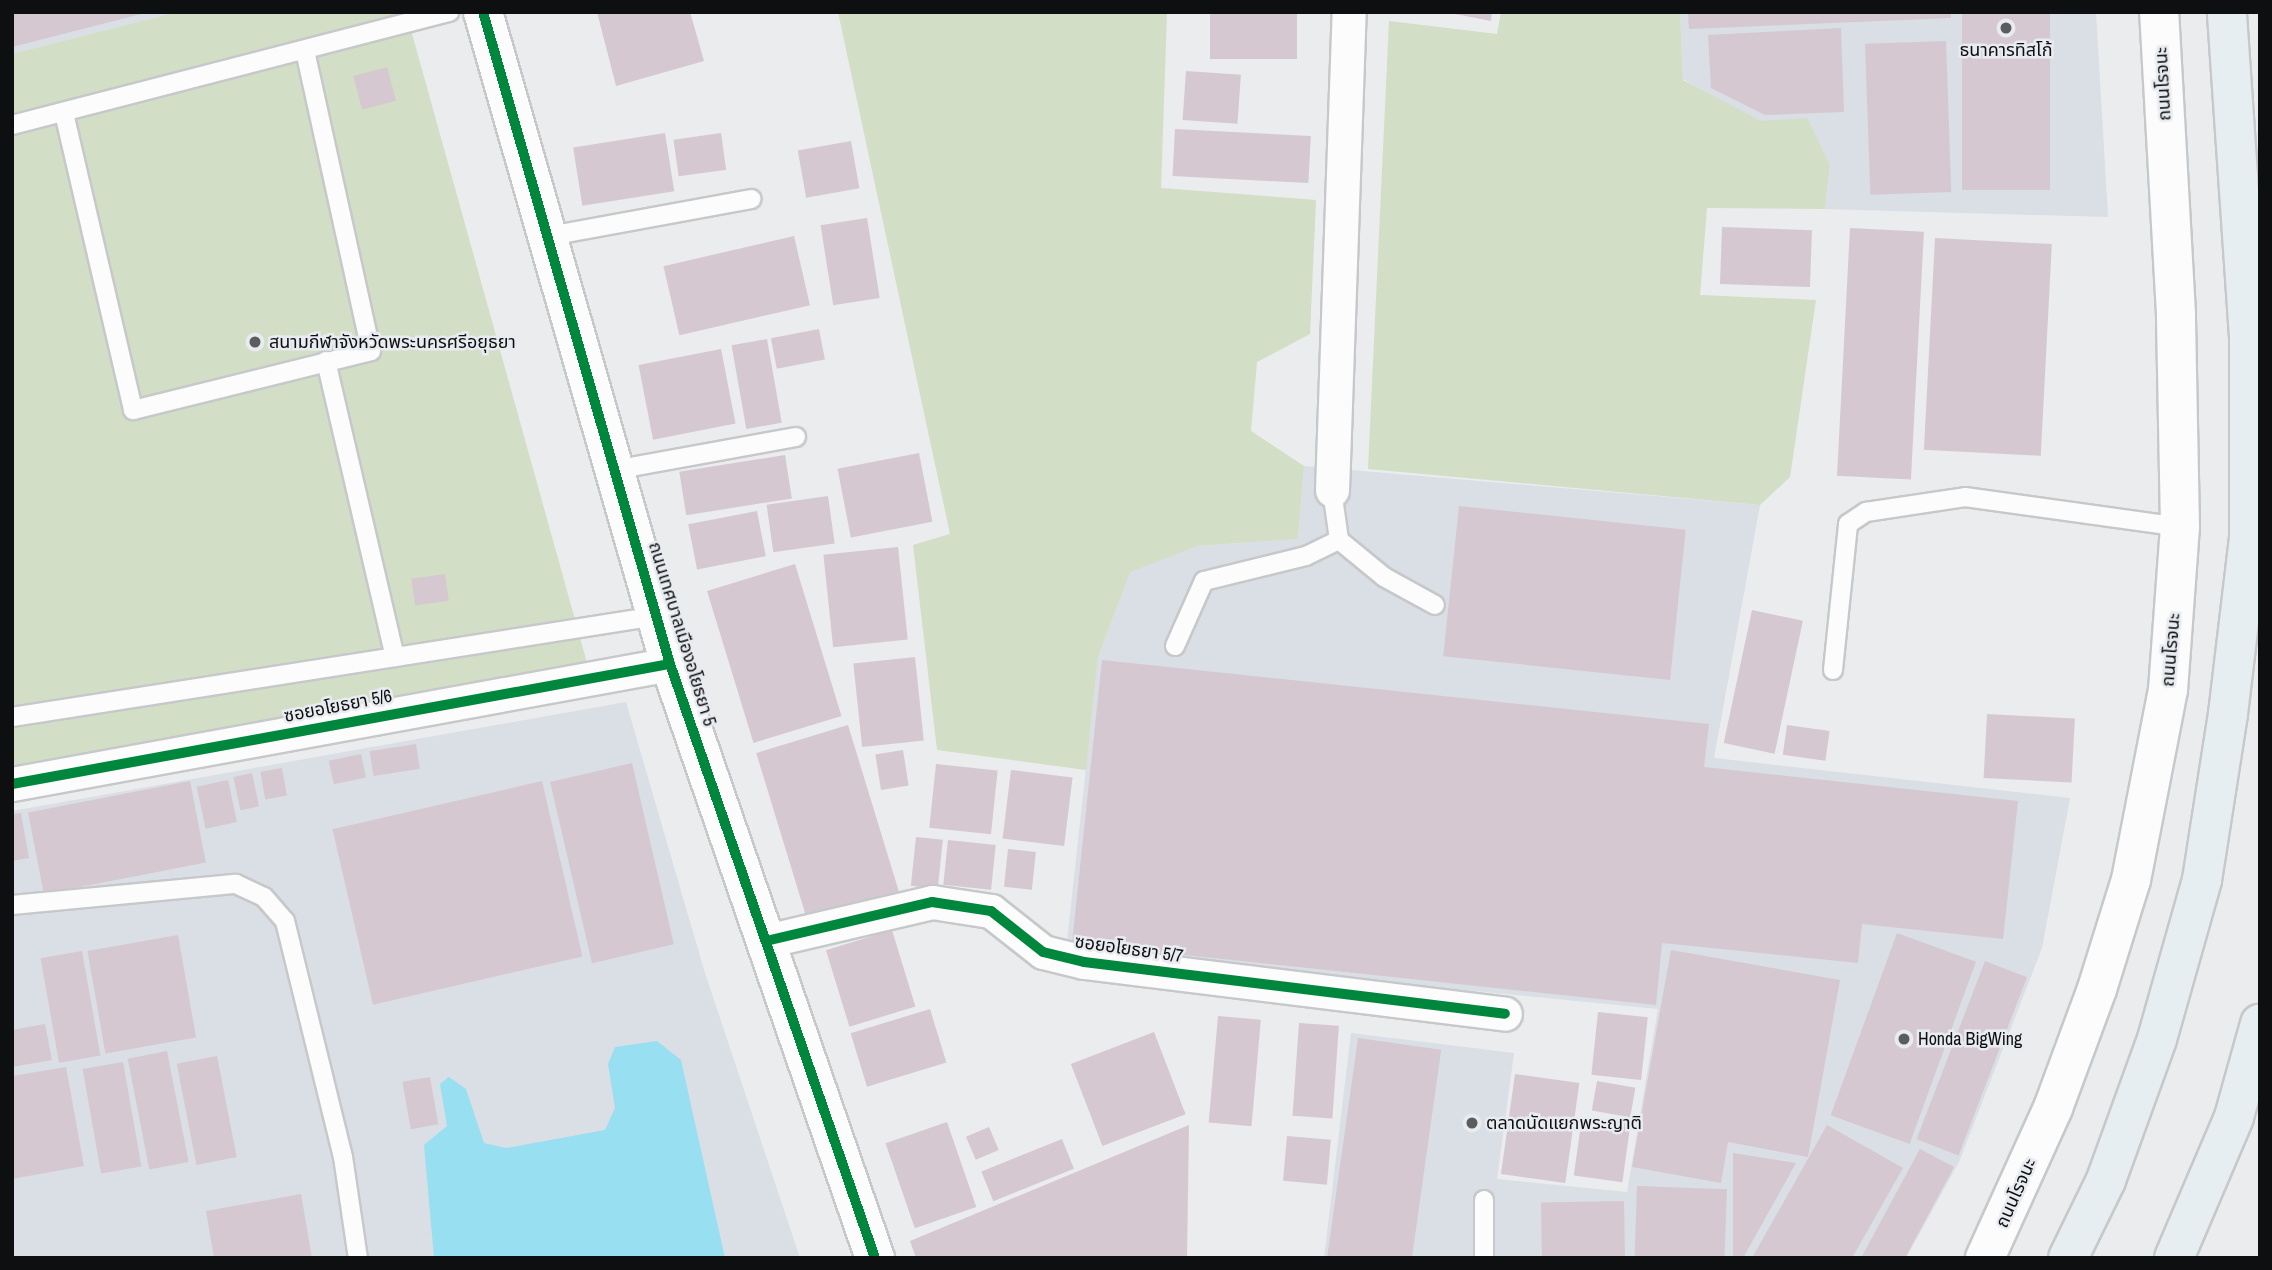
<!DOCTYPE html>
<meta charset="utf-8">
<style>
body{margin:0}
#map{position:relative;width:2272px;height:1270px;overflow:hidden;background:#eaecee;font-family:"Archivo Narrow","Noto Sans Thai",sans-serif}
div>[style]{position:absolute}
.built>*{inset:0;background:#dadee5}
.green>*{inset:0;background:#d2dec5}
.water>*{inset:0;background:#97dff1}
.building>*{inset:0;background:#d6c8d1;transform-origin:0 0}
.roads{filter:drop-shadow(2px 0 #c6c8ca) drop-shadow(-2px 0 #c6c8ca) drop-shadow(0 2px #c6c8ca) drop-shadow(0 -2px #c6c8ca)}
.service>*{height:18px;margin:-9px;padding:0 9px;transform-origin:9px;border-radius:9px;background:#fcfcfc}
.minor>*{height:33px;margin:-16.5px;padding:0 16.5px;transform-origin:16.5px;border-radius:16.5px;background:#fcfcfc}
.tertiary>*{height:38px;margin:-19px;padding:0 19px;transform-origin:19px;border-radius:19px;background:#fcfcfc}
.secondary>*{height:38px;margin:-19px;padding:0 19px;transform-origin:19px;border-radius:19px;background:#fcfcfc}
.primary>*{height:38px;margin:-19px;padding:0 19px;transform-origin:19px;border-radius:19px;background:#e7eef1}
.cycleway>*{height:10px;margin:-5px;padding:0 5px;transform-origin:5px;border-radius:5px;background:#00873e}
.dots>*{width:19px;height:19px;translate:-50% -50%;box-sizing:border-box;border:4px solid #e8ebf0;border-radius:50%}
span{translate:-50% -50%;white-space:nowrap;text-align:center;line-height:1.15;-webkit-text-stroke:5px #e8ebf0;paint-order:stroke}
.poi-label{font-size:18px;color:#0e0f10}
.left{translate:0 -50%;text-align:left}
.street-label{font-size:18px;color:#0e0f10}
.frame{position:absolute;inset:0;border:14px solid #0e0f10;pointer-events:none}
</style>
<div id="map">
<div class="built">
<i style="clip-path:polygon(12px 12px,177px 12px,12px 54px)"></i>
<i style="clip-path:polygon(1680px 12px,2096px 12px,2108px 217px,1825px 209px,1830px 165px,1683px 79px)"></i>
<i style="clip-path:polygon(1304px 466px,1760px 505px,1714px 758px,2070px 798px,2042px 948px,1959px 1162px,1906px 1258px,1324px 1258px,1351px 1033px,1514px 1053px,1497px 1179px,1627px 1192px,1658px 1009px,1066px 951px,1098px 657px,1130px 571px,1197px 546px,1298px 539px)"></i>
<i style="clip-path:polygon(626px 702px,704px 970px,800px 1258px,12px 1258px,12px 811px)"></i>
</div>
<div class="green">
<i style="clip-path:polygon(177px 12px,406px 12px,589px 670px,12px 775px,12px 54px)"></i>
<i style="clip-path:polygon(838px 12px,1167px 12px,1161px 188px,1316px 200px,1310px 334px,1257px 362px,1251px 431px,1304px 466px,1298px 539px,1197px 546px,1130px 572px,1098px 657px,1086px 770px,937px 750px,913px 545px,950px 534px)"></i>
<i style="clip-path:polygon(1501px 12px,1680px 12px,1683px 80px,1761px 121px,1807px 118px,1830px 165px,1825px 209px,1707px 208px,1700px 295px,1816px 300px,1790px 477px,1760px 505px,1368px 469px,1389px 21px,1497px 34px)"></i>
</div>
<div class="water">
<i style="clip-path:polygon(657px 1041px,681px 1060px,725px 1258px,434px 1258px,424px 1145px,447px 1126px,440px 1084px,449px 1077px,466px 1089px,484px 1143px,506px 1148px,605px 1130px,615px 1108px,608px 1064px,615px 1047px)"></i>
</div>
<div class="building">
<i style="clip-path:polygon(12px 12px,145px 12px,145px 13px,12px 47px)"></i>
<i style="clip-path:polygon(597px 12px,690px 12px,704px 61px,616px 86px)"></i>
<i style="left:1210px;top:12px;width:87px;height:47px"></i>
<i style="clip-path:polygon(1445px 12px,1492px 12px,1491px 21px)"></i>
<i style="clip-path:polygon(1688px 12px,1951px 12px,1951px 18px,1689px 29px)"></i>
<i style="left:1962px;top:12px;width:88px;height:178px"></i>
<i style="clip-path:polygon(1841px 28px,1844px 112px,1765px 115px,1711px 88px,1708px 35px)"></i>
<i style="left:1946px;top:41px;width:151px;height:81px;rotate:88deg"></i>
<i style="left:387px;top:67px;width:35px;height:35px;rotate:75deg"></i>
<i style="left:1186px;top:71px;width:55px;height:49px;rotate:4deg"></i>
<i style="left:1175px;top:129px;width:136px;height:47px;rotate:3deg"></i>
<i style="left:665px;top:133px;width:59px;height:93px;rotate:81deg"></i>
<i style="left:721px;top:133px;width:37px;height:48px;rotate:82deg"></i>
<i style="left:851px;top:141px;width:48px;height:54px;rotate:80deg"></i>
<i style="left:867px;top:218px;width:81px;height:47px;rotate:81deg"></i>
<i style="left:1722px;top:227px;width:90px;height:57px;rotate:2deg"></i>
<i style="left:1850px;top:228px;width:74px;height:248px;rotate:3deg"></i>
<i style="left:794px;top:236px;width:71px;height:134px;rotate:77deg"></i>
<i style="left:1935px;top:238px;width:117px;height:212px;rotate:3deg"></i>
<i style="left:819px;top:329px;width:31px;height:49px;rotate:79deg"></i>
<i style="left:767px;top:339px;width:85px;height:36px;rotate:80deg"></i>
<i style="left:721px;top:349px;width:76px;height:84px;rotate:79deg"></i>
<i style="left:919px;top:453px;width:70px;height:83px;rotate:79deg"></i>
<i style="left:785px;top:455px;width:44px;height:107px;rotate:81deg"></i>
<i style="left:828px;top:496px;width:48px;height:62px;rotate:82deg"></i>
<i style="left:1459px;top:506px;width:228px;height:151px;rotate:6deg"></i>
<i style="left:757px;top:511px;width:46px;height:70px;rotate:79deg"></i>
<i style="left:898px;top:547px;width:93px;height:75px;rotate:84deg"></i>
<i style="left:795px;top:564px;width:159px;height:92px;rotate:73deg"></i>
<i style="left:445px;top:574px;width:27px;height:34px;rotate:82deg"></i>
<i style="left:1752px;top:610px;width:52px;height:136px;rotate:12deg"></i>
<i style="left:915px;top:657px;width:84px;height:62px;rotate:84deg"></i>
<i style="clip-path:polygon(1102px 660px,1709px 724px,1704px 767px,2018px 801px,2003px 939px,1862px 924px,1858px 963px,1662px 943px,1656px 1005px,1072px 943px)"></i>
<i style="left:1987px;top:714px;width:88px;height:64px;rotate:3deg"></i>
<i style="left:848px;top:725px;width:180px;height:96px;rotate:73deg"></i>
<i style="left:1787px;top:725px;width:43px;height:30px;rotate:8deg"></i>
<i style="left:416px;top:744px;width:25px;height:47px;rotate:81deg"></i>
<i style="left:903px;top:750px;width:36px;height:28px;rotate:81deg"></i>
<i style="left:361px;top:754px;width:24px;height:33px;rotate:78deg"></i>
<i style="left:632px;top:763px;width:186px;height:84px;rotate:77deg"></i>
<i style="left:936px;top:764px;width:62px;height:64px;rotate:6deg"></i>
<i style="left:282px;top:768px;width:28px;height:22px;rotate:80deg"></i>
<i style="left:1011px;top:770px;width:62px;height:69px;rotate:7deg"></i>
<i style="left:252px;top:773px;width:34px;height:19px;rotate:78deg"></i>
<i style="left:228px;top:780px;width:43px;height:32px;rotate:78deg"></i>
<i style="left:190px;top:781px;width:83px;height:165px;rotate:79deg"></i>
<i style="left:542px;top:781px;width:180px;height:215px;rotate:77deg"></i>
<i style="clip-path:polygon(21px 813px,29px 858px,12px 861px,12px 814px)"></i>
<i style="left:916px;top:837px;width:27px;height:49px;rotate:6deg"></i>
<i style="left:948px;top:840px;width:48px;height:45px;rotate:6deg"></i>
<i style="left:1008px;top:849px;width:28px;height:38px;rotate:6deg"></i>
<i style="left:892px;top:930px;width:80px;height:69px;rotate:73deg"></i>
<i style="left:1897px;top:933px;width:84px;height:194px;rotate:20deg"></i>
<i style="left:178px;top:935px;width:104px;height:92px;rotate:80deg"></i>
<i style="clip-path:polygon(1671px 950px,1840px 980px,1808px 1157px,1728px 1142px,1721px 1183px,1632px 1167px)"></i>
<i style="left:82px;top:951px;width:106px;height:42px;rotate:80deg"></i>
<i style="left:1985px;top:961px;width:45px;height:191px;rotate:21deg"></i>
<i style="left:930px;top:1009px;width:56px;height:83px;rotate:73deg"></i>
<i style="left:1598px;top:1012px;width:50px;height:63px;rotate:6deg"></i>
<i style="left:1218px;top:1016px;width:43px;height:107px;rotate:5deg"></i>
<i style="left:1299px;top:1023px;width:40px;height:93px;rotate:4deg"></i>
<i style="clip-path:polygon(45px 1024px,52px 1060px,12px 1067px,12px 1030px)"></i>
<i style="left:1154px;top:1032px;width:88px;height:89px;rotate:69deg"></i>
<i style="left:1358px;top:1038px;width:84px;height:222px;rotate:8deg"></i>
<i style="left:167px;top:1051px;width:113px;height:40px;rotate:79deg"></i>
<i style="left:217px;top:1056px;width:103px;height:41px;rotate:79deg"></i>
<i style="left:123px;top:1062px;width:106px;height:41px;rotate:80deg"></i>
<i style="clip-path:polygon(66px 1067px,84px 1166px,12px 1179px,12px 1076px)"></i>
<i style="left:1515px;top:1074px;width:65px;height:101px;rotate:8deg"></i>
<i style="left:430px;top:1077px;width:48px;height:28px;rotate:80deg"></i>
<i style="left:1597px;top:1081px;width:39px;height:30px;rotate:10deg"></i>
<i style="left:1582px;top:1117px;width:49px;height:59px;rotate:8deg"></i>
<i style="left:947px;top:1122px;width:90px;height:65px;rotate:71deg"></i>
<i style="clip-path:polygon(1189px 1125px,1187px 1258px,916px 1258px,910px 1241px)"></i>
<i style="clip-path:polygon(1827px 1125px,1903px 1168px,1852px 1258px,1752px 1258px)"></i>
<i style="left:989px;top:1127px;width:25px;height:25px;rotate:67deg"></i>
<i style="left:1287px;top:1136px;width:44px;height:45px;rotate:5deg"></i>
<i style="left:1062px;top:1139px;width:32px;height:87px;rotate:68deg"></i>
<i style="clip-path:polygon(1920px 1149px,1954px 1167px,1905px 1258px,1861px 1258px)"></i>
<i style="clip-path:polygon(1733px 1153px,1796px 1163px,1743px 1258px,1733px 1258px)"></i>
<i style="left:1637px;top:1186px;width:90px;height:72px;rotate:2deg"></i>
<i style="clip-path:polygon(301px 1194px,312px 1258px,214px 1258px,206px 1211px)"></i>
<i style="left:1624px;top:1201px;width:57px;height:83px;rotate:89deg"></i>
</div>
<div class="roads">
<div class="service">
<i style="left:64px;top:113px;width:305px;rotate:76.9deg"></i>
<i style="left:133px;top:410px;width:245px;rotate:-13.9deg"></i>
<i style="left:371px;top:351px;width:308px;rotate:-102.4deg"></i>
<i style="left:12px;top:125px;width:452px;rotate:-14.5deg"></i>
<i style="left:544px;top:237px;width:211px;rotate:-10.4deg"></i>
<i style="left:326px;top:361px;width:304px;rotate:76.9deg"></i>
<i style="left:614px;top:470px;width:185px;rotate:-10.3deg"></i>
<i style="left:1332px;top:490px;width:50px;rotate:82deg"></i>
<i style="left:1339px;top:540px;width:58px;rotate:39.4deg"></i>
<i style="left:1384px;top:577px;width:58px;rotate:28.8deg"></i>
<i style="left:1175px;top:646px;width:71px;rotate:-66deg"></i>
<i style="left:1204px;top:581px;width:105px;rotate:-13.8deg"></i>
<i style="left:1306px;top:556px;width:37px;rotate:-26deg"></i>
<i style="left:1833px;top:670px;width:147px;rotate:-84.1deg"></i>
<i style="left:1848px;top:524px;width:22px;rotate:-34deg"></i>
<i style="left:1866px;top:512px;width:100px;rotate:-8.6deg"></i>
<i style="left:1965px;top:497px;width:217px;rotate:7.9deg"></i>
<i style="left:12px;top:717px;width:653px;rotate:-8.9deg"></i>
<i style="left:12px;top:905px;width:225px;rotate:-5.4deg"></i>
<i style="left:236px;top:884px;width:31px;rotate:25deg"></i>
<i style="left:264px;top:897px;width:32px;rotate:49deg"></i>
<i style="left:285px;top:921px;width:243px;rotate:76.2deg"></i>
<i style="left:343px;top:1157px;width:102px;rotate:81.6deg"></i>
<i style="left:1484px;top:1200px;width:58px;rotate:90deg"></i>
</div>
<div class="minor">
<i style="left:1332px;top:490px;width:478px;rotate:-88deg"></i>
<i style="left:12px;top:784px;width:669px;rotate:-10.34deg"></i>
<i style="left:766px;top:941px;width:171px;rotate:-13.2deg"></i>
<i style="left:932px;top:902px;width:60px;rotate:8.7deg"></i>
<i style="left:991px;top:911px;width:66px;rotate:38.3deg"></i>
<i style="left:1043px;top:952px;width:42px;rotate:13.7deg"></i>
<i style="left:1084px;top:962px;width:424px;rotate:7deg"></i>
</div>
<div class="tertiary">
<i style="left:483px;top:12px;width:678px;rotate:74deg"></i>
<i style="left:670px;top:664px;width:628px;rotate:70.96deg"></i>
</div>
<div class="secondary">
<i style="left:1985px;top:1258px;width:165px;rotate:-65.6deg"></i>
<i style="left:2053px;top:1108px;width:127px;rotate:-69.7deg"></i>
<i style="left:2097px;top:989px;width:114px;rotate:-72.7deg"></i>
<i style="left:2131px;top:880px;width:194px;rotate:-79deg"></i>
<i style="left:2168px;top:690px;width:163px;rotate:-85.8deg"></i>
<i style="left:2180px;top:527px;width:213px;rotate:-91.1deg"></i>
<i style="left:2176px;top:314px;width:302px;rotate:-93.2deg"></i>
</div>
<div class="primary">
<i style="left:2068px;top:1258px;width:87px;rotate:-64deg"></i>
<i style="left:2106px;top:1180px;width:150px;rotate:-70.1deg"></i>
<i style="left:2157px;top:1039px;width:165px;rotate:-74.2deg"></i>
<i style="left:2202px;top:880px;width:168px;rotate:-81.1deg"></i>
<i style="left:2228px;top:714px;width:177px;rotate:-83.2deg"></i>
<i style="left:2249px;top:538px;width:201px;rotate:-90deg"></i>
<i style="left:2249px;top:337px;width:326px;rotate:-93.9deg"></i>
<i style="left:2174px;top:1258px;width:153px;rotate:-66.9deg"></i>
<i style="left:2234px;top:1117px;width:97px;rotate:-74.4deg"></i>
</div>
</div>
<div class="cycleway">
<i style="left:483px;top:12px;width:678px;rotate:74deg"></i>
<i style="left:670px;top:664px;width:628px;rotate:70.96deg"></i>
<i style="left:12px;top:784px;width:669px;rotate:-10.34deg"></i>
<i style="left:766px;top:941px;width:171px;rotate:-13.2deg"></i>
<i style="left:932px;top:902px;width:60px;rotate:8.7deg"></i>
<i style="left:991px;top:911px;width:66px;rotate:38.3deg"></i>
<i style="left:1043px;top:952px;width:42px;rotate:13.7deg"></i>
<i style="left:1084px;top:962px;width:424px;rotate:7deg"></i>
</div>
<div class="dots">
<i style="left:2006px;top:28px;background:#5b5c5e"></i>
<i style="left:255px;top:342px;background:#5b5c5e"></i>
<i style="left:1904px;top:1039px;background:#5b5c5e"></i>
<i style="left:1472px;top:1123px;background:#5b5c5e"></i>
</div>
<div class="poi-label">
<span style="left:2006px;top:50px">ธนาคารทิสโก้</span>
<span class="left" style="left:269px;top:342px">สนามกีฬาจังหวัดพระนครศรีอยุธยา</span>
<span class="left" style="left:1918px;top:1039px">Honda BigWing</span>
<span class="left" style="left:1486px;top:1123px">ตลาดนัดแยกพระญาติ</span>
</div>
<div class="street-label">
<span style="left:2163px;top:84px;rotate:-93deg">ถนนโรจนะ</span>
<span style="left:682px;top:634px;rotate:73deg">ถนนเทศบาลเมืองอโยธยา 5</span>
<span style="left:2171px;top:650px;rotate:-85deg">ถนนโรจนะ</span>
<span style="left:338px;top:706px;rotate:-11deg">ซอยอโยธยา 5/6</span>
<span style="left:1129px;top:949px;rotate:8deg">ซอยอโยธยา 5/7</span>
<span style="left:2016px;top:1193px;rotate:-66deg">ถนนโรจนะ</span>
</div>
<div class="frame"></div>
</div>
